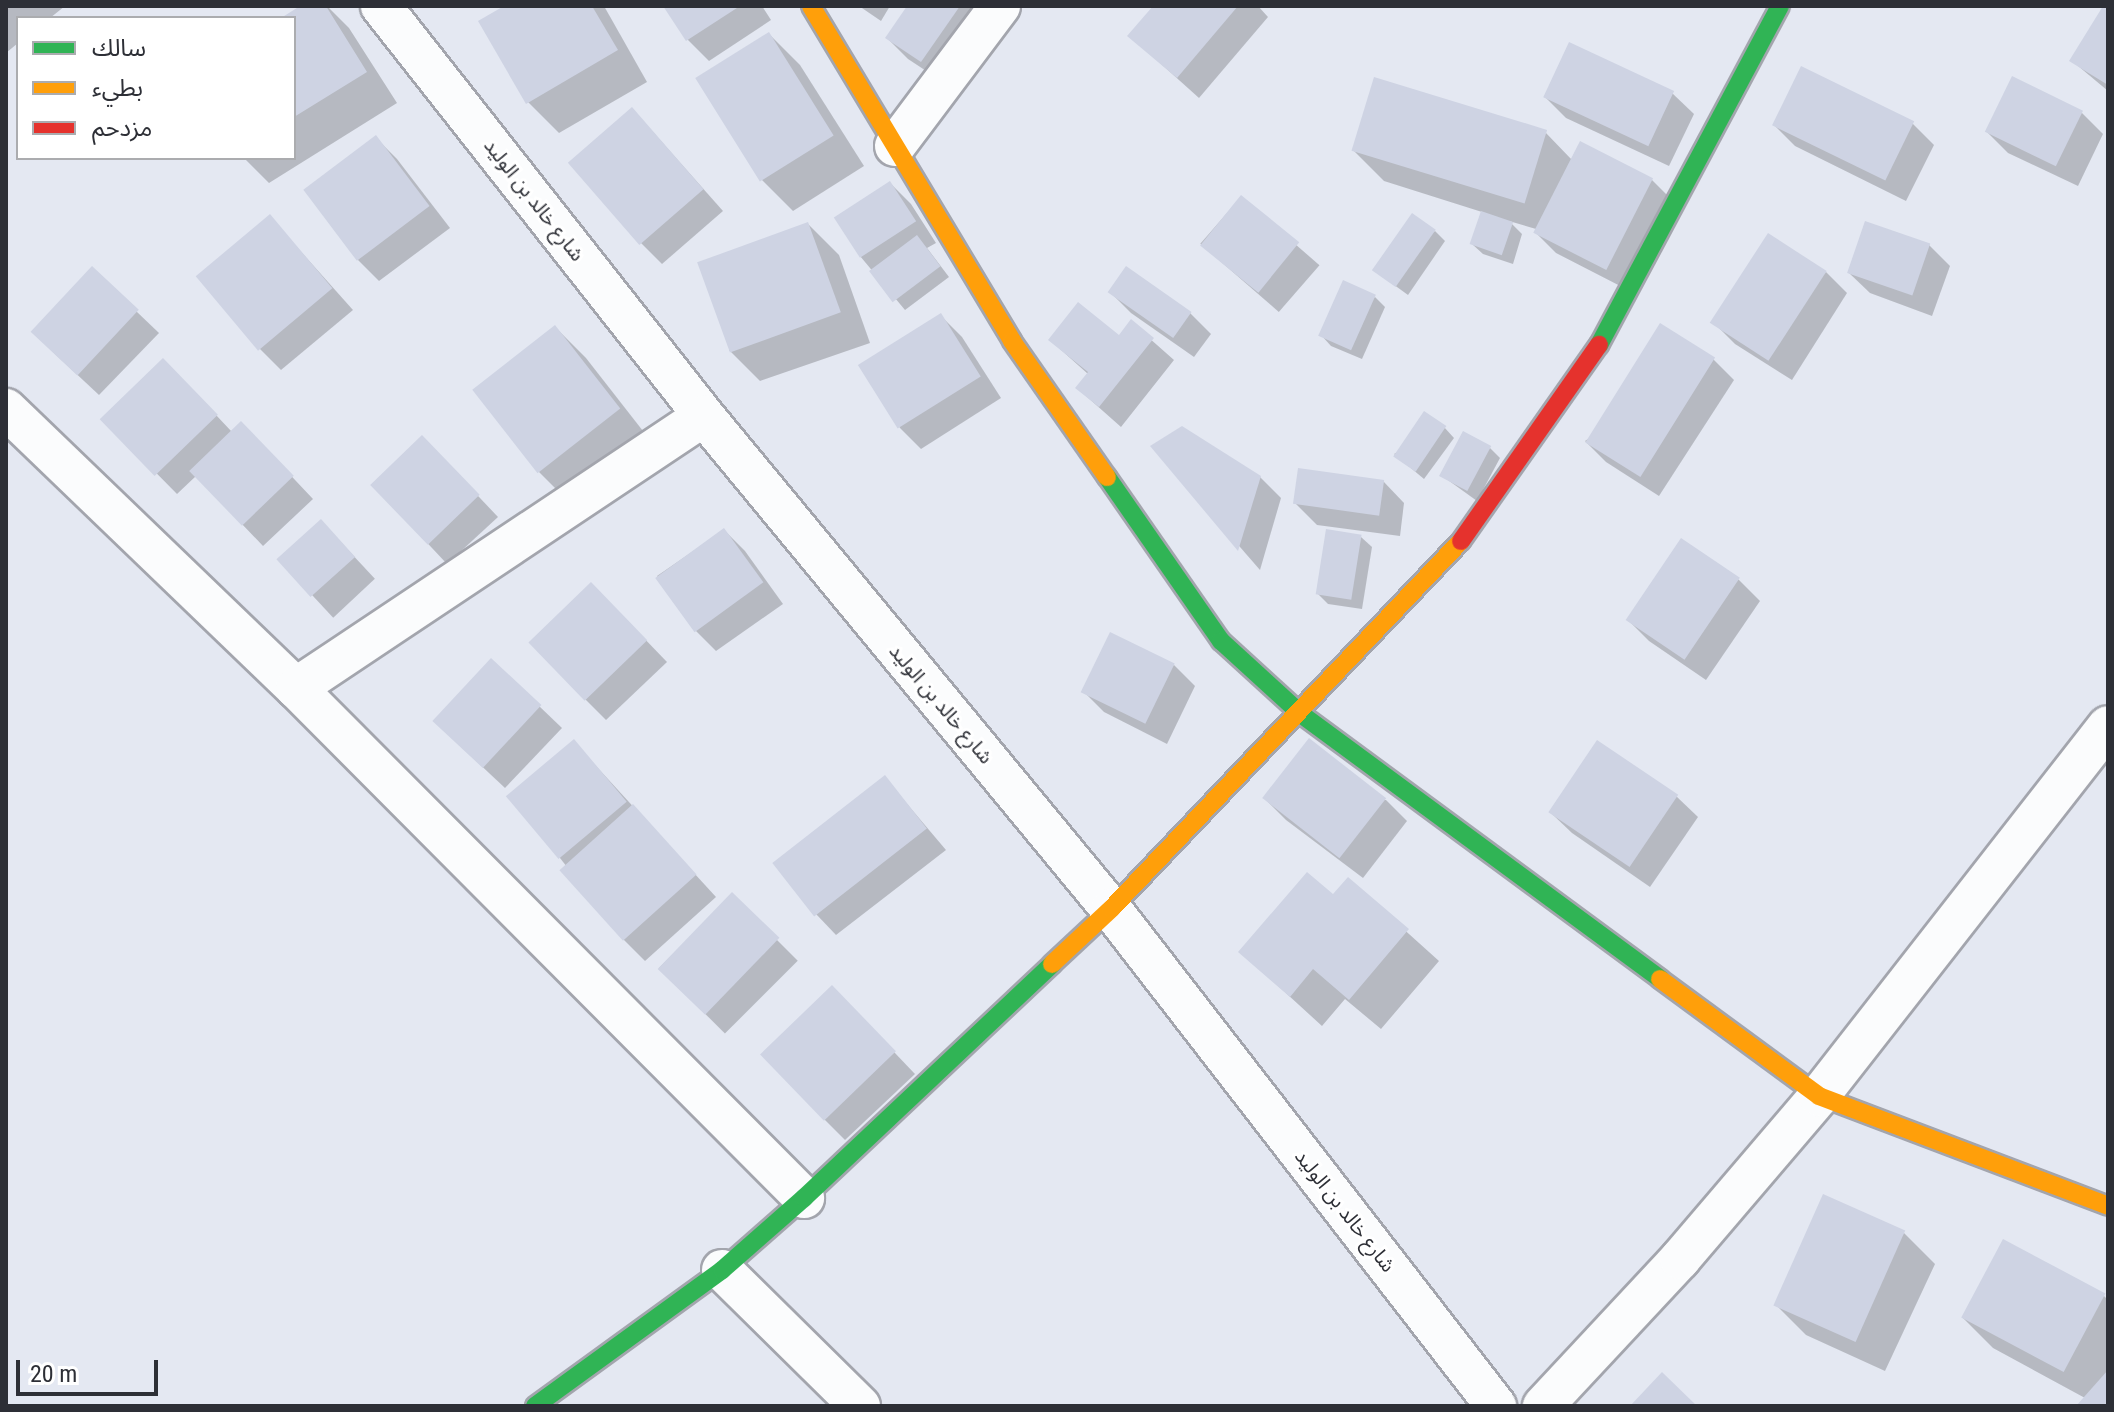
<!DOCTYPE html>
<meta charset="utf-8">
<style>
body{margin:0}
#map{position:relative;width:2114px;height:1412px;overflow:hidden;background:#e4e8f2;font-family:"Roboto Condensed","Noto Sans Arabic",sans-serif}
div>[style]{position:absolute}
.shadow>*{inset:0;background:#0003;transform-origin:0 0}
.building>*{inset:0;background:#ced3e3;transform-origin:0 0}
.roads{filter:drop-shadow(2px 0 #a3a5ad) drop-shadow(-2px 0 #a3a5ad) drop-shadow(0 2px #a3a5ad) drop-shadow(0 -2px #a3a5ad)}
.street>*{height:40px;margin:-20px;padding:0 20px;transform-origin:20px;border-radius:20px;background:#fbfcfd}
.fast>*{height:18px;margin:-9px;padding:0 9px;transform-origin:9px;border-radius:9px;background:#30b455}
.slow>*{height:18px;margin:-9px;padding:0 9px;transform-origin:9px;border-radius:9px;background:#ff9f0a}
.jam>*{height:18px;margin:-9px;padding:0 9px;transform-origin:9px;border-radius:9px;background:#e5322d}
span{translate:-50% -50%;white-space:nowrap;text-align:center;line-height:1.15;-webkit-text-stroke:6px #fff;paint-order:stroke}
.street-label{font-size:20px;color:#2d2f36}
.frame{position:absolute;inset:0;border:8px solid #2d2f36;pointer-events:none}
.legend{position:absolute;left:16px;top:16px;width:280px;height:144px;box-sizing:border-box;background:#fff;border:2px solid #abacaf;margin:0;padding:10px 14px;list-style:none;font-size:24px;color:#2d2f36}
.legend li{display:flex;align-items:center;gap:16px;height:40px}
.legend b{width:40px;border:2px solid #abacaf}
.scale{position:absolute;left:16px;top:1360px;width:142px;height:36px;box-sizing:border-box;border:4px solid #2d2f36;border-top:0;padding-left:10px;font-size:24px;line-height:28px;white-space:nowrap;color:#2d2f36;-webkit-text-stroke:6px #fff;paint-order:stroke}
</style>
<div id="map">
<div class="shadow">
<i style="clip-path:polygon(6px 6px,65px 6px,50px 18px,18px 18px,18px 43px,6px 53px)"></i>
<i style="clip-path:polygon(304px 6px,327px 6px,349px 28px,397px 103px,269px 183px,244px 158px,294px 158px,294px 18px,285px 18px)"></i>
<i style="clip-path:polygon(508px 6px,604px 6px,647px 82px,559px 133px,528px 102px)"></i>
<i style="clip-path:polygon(665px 6px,762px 6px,771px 20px,709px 61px,688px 40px)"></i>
<i style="clip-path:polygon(859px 6px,890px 6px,881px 21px)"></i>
<i style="clip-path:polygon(909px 6px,992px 6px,943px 82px,908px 59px,887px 38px)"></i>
<i style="clip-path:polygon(1156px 6px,1258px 6px,1268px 17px,1199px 98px,1130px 36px)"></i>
<i style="clip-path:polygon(2106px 6px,2108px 6px,2108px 91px,2071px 60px)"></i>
<i style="clip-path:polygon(769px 34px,800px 65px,864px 166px,793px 211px,762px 180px,697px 79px)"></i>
<i style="clip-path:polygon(1672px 93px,1694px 114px,1669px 166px,1566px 118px,1545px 97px)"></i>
<i style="clip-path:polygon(2082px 113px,2103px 134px,2078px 186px,2008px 153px,1987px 132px)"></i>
<i style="clip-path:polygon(1913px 124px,1934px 145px,1906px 201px,1795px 146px,1774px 125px)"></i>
<i style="clip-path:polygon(652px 131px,723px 211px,662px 264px,641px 243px)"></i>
<i style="clip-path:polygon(1546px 133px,1572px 160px,1652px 180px,1673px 201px,1628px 290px,1556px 253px,1535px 232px,1536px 229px,1509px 221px,1522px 234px,1513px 264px,1483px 254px,1472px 244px,1482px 212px,1384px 181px,1353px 150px)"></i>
<i style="clip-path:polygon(376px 138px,397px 159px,450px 228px,379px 281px,358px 260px)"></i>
<i style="clip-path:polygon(890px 183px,911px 204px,936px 243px,927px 248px,949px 277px,905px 310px,860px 256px)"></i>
<i style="left:1241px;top:197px;width:104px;height:62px;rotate:41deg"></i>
<i style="clip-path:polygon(270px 217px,353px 310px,281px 370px,260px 349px)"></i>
<i style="clip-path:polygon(808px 224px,839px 255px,870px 343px,760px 381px,729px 350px)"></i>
<i style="clip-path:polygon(1435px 231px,1445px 241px,1408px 295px,1375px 271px)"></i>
<i style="clip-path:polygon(1929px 245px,1950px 266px,1932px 316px,1870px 293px,1848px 272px)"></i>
<i style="clip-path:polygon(92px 269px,159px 333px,99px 395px,53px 352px)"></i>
<i style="clip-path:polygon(1826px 272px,1847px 293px,1792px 380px,1735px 344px,1714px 323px)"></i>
<i style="clip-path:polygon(1110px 292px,1190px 313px,1211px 334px,1194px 357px,1131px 313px)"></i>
<i style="clip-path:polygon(1375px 297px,1385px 307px,1362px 359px,1331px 346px,1321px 335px)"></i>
<i style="clip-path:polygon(941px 316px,962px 337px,1001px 398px,921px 449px,900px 428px,861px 367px)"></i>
<i style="clip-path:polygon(1131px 322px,1174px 360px,1121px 427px,1077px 388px,1088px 374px,1050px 340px,1119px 338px)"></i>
<i style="clip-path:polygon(555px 327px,586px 358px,650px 440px,570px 503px,539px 472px)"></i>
<i style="clip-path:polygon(1713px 359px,1734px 380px,1659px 496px,1606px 462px,1585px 441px)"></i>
<i style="clip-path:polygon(184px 381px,232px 432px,262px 445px,313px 499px,263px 546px,196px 476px,177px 494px,102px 418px)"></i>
<i style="clip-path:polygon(1444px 427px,1454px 438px,1424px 479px,1394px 454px)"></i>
<i style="clip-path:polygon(1153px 447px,1260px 477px,1281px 498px,1260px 570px)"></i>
<i style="clip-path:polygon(1490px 448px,1500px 458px,1477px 501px,1441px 475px)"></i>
<i style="clip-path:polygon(443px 459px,498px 517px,447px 564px,372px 484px)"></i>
<i style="clip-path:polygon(1383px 481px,1404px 503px,1400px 536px,1317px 525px,1296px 504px)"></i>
<i style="left:321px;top:521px;width:79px;height:57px;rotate:47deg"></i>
<i style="clip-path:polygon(724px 530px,745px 551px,783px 604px,716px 651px,695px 630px,657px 576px)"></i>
<i style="clip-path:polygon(1361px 537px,1372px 547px,1362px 609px,1328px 604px,1318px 594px)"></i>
<i style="clip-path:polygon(1682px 541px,1739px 580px,1760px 601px,1706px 680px,1649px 641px,1628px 620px)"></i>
<i style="clip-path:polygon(612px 605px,667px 662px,606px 720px,585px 699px)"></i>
<i style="clip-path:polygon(492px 661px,562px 728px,505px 788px,456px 742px)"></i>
<i style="clip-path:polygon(1174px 665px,1195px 686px,1167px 744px,1104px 712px,1083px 691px)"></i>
<i style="clip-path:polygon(574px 742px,716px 897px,645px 961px,624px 940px,560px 858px)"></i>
<i style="clip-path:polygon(885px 778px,946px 850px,836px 935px,816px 914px)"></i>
<i style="clip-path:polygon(1676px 796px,1698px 817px,1650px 887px,1572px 833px,1550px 812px)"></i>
<i style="clip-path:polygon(1265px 799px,1386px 800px,1407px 821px,1363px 878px,1286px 820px)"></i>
<i style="clip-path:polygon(1349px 880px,1439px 961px,1381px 1029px,1345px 999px,1322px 1026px,1241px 952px,1333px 897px)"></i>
<i style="left:732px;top:895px;width:93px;height:103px;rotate:45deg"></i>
<i style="clip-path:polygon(853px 1009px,915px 1074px,845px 1140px,824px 1119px)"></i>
<i style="clip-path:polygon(1904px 1233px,1935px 1264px,1885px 1371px,1806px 1335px,1775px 1304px)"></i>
<i style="clip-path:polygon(2104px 1296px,2108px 1300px,2108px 1406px,2078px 1406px,2085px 1398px,1993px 1348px,1962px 1317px)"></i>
</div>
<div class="building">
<i style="clip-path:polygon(300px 6px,326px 6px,367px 72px,294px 117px,294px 18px,281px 18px)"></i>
<i style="clip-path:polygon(504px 6px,592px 6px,618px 50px,526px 104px,478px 21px)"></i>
<i style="clip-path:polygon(663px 6px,740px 6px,686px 41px)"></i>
<i style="clip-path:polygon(907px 6px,960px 6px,921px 62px,885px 38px)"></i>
<i style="clip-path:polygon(1153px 6px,1238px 6px,1177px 78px,1127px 36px)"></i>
<i style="clip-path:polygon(2103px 6px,2108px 6px,2108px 85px,2069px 61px)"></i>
<i style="left:769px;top:32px;width:122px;height:87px;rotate:58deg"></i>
<i style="left:1569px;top:42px;width:116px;height:61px;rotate:25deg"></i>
<i style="left:1801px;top:66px;width:126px;height:66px;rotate:26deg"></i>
<i style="left:2012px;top:76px;width:79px;height:62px;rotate:26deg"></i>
<i style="left:1374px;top:77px;width:181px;height:77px;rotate:17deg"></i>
<i style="left:632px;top:107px;width:109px;height:85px;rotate:49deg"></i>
<i style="left:376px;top:135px;width:89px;height:91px;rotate:53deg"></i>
<i style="left:1580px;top:141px;width:82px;height:103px;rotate:27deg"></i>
<i style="left:890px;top:181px;width:48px;height:67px;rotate:57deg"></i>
<i style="left:1241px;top:195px;width:75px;height:65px;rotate:39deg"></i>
<i style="left:1481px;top:211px;width:34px;height:35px;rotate:19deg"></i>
<i style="left:1412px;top:213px;width:29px;height:70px;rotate:35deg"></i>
<i style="left:270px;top:214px;width:97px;height:97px;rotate:50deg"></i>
<i style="left:1865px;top:221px;width:69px;height:55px;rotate:19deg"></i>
<i style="left:808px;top:222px;width:96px;height:118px;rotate:70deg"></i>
<i style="left:1768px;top:233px;width:70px;height:107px;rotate:33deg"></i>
<i style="left:917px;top:235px;width:39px;height:60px;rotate:53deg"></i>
<i style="left:92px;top:266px;width:64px;height:90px;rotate:43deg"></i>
<i style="left:1126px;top:266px;width:80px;height:32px;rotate:35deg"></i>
<i style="left:1343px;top:280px;width:36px;height:61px;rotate:24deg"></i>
<i style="clip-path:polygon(1078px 302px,1119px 335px,1131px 319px,1154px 338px,1099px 407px,1075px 388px,1088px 372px,1048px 340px)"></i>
<i style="left:941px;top:313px;width:75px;height:98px;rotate:58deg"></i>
<i style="left:1660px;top:323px;width:65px;height:141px;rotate:32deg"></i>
<i style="left:555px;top:325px;width:106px;height:105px;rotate:52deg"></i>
<i style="left:163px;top:358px;width:79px;height:88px;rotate:46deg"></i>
<i style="left:1424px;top:411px;width:27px;height:55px;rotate:34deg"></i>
<i style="left:241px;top:421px;width:76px;height:72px;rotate:46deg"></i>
<i style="clip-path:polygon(1182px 426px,1261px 476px,1238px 551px,1150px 446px)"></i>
<i style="left:1463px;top:431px;width:32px;height:51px;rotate:28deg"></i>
<i style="left:422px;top:435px;width:83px;height:72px;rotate:46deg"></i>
<i style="left:1298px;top:468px;width:87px;height:36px;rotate:8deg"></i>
<i style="left:321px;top:519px;width:51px;height:60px;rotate:48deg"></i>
<i style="left:724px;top:528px;width:67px;height:85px;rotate:54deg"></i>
<i style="left:1326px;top:529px;width:36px;height:66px;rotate:9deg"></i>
<i style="left:1681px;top:538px;width:71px;height:99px;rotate:34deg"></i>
<i style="left:591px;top:582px;width:81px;height:87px;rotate:46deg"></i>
<i style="left:1110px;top:632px;width:72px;height:67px;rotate:26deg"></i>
<i style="left:491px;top:658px;width:69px;height:86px;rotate:43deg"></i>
<i style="left:1309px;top:738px;width:98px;height:76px;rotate:38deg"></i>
<i style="left:574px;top:739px;width:82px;height:89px;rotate:50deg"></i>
<i style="left:1597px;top:740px;width:98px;height:87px;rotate:34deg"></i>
<i style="left:885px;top:775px;width:68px;height:143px;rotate:52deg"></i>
<i style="left:633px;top:804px;width:95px;height:99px;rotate:48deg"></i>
<i style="clip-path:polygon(1307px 872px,1333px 894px,1348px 877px,1409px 929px,1349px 1000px,1313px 969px,1290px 997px,1238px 952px)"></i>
<i style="left:732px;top:892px;width:66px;height:107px;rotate:44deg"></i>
<i style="left:832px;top:985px;width:92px;height:100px;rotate:46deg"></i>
<i style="left:1823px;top:1194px;width:90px;height:122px;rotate:24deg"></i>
<i style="left:2003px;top:1239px;width:116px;height:89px;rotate:28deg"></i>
<i style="clip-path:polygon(2108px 1370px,2108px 1406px,2076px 1406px)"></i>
<i style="clip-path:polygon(1662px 1372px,1697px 1406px,1630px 1406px)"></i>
</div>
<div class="roads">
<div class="street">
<i style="left:381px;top:6px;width:522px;rotate:51.77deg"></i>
<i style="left:704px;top:416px;width:639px;rotate:50.46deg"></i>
<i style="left:1111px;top:909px;width:629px;rotate:52.24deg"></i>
<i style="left:895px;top:146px;width:175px;rotate:-53.1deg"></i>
<i style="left:6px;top:409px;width:402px;rotate:43.9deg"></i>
<i style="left:296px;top:688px;width:720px;rotate:45.11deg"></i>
<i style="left:296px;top:688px;width:490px;rotate:-33.7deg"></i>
<i style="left:722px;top:1270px;width:194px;rotate:44.6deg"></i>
<i style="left:1543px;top:1406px;width:201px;rotate:-47deg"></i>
<i style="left:1680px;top:1259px;width:214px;rotate:-49.5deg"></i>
<i style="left:1819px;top:1096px;width:469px;rotate:-52deg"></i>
</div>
<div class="fast">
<i style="left:1599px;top:345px;width:384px;rotate:-61.9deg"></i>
<i style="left:1107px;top:477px;width:200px;rotate:55.2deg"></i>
<i style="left:1221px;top:641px;width:108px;rotate:42.4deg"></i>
<i style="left:1301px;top:714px;width:446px;rotate:36.4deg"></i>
<i style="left:535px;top:1406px;width:231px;rotate:-36deg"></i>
<i style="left:722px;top:1270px;width:109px;rotate:-41.3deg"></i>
<i style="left:804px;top:1198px;width:341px;rotate:-43.3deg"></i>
</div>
<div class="slow">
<i style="left:811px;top:6px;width:391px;rotate:59deg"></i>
<i style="left:1012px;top:341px;width:166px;rotate:55.1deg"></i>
<i style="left:1052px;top:964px;width:81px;rotate:-43deg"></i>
<i style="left:1111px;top:909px;width:508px;rotate:-46.44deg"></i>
<i style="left:1660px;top:979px;width:197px;rotate:36.3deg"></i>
<i style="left:1819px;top:1096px;width:309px;rotate:20.8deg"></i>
</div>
<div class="jam">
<i style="left:1461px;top:541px;width:240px;rotate:-54.9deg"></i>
</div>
</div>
<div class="street-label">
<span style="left:534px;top:200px;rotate:52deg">شارع خالد بن الوليد</span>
<span style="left:941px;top:704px;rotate:50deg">شارع خالد بن الوليد</span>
<span style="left:1345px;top:1211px;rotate:52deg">شارع خالد بن الوليد</span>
</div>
<div class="frame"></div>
<ul class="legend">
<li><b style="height:10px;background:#30b455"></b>سالك</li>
<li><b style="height:10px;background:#ff9f0a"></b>بطيء</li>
<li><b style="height:10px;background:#e5322d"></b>مزدحم</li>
</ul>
<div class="scale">20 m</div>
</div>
